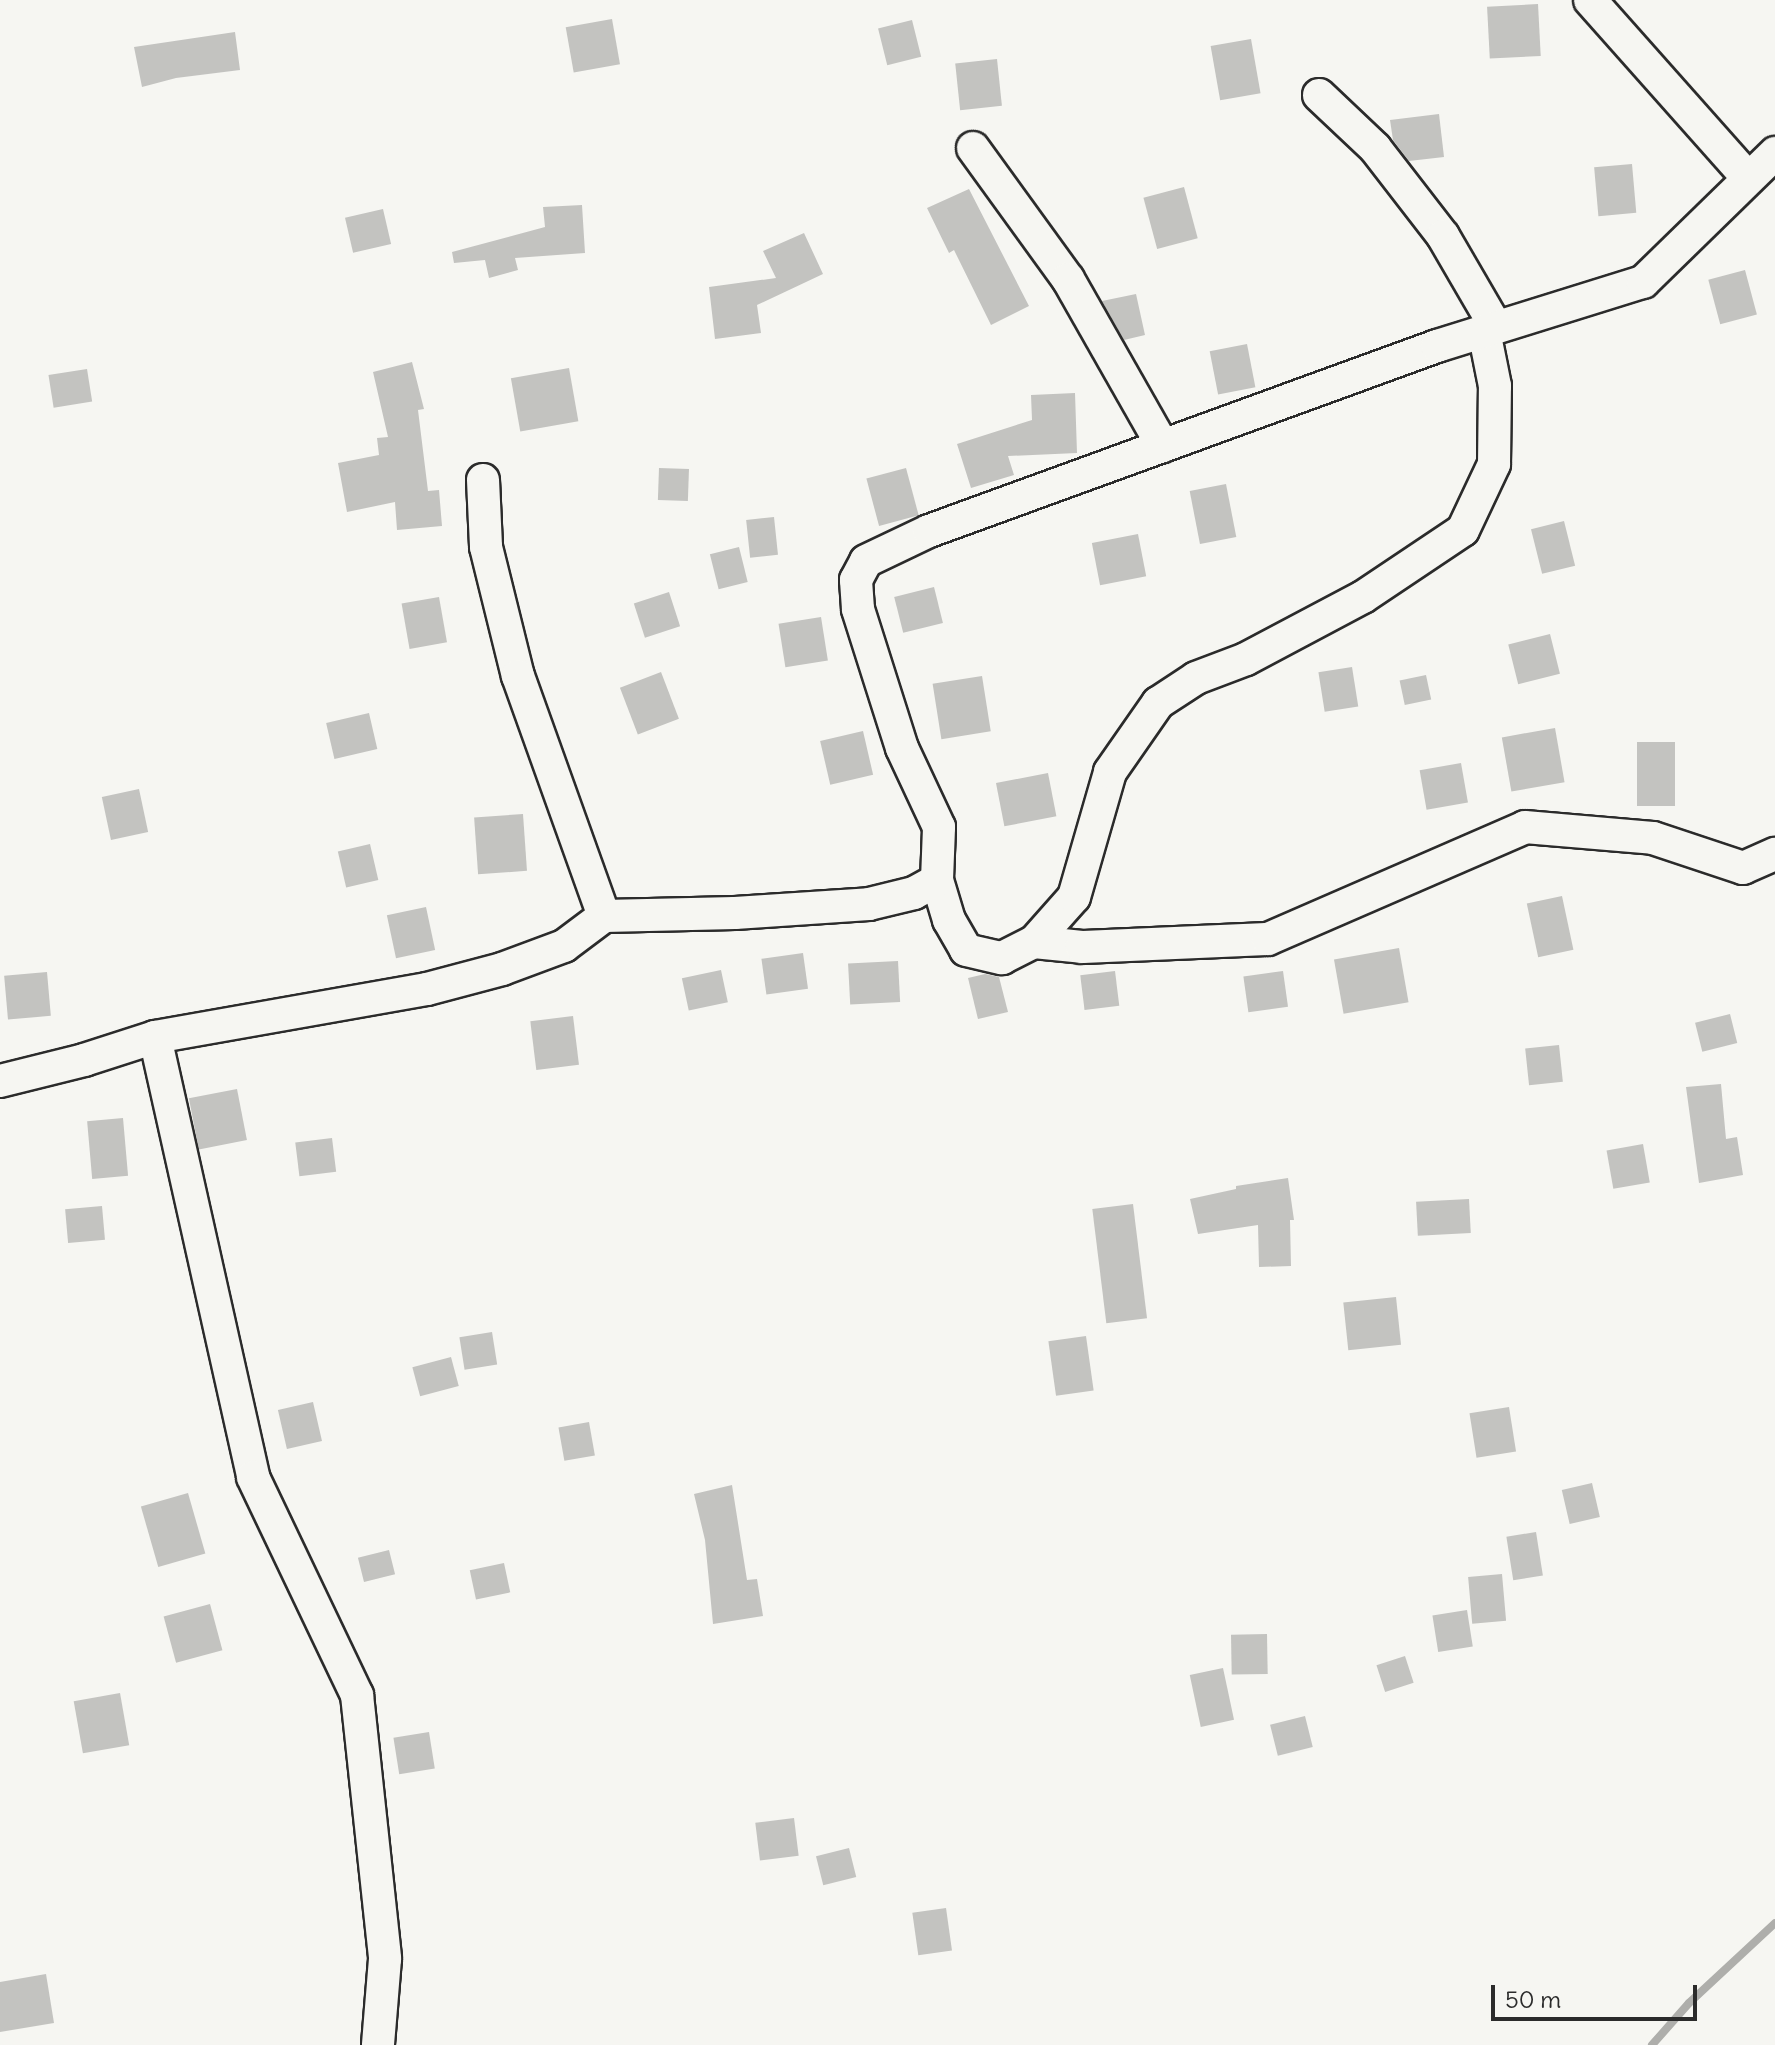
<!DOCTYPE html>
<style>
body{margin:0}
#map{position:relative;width:1775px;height:2045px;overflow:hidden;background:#f6f6f2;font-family:Delius,sans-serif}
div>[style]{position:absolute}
.stream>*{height:8px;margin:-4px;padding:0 4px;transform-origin:4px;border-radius:4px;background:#aeaeab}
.building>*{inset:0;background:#c3c3c0;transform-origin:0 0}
.roads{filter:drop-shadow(2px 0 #2b2b2b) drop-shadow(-2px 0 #2b2b2b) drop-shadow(0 2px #2b2b2b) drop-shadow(0 -2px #2b2b2b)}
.street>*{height:32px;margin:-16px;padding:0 16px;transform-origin:16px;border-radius:16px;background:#f6f6f2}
span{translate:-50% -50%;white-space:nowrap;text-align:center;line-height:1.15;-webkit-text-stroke:6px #f6f6f2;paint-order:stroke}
.scale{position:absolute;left:1491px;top:1985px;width:206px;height:36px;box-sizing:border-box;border:4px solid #2b2b2b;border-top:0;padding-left:10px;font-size:24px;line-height:28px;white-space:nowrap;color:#2b2b2b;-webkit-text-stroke:6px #f6f6f2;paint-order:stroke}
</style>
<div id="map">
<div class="stream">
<i style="left:1652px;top:2045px;width:56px;rotate:-48.6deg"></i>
<i style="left:1689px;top:2003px;width:117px;rotate:-42.9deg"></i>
</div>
<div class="building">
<i style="left:1538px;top:4px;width:52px;height:51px;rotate:87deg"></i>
<i style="left:612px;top:19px;width:46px;height:47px;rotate:80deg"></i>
<i style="left:912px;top:20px;width:38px;height:35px;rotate:76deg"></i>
<i style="clip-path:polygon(235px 32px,240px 70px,176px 78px,142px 87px,134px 47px)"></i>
<i style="left:1251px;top:39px;width:55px;height:41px;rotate:80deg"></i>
<i style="left:997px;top:59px;width:47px;height:42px;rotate:84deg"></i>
<i style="clip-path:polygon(1439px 114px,1444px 157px,1409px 161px,1393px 140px,1390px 120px)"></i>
<i style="left:1632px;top:164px;width:49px;height:38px;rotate:85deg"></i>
<i style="left:1184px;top:187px;width:53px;height:42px;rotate:75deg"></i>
<i style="clip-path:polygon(969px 189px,1029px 306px,991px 325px,954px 250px,949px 253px,927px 208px)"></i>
<i style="clip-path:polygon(582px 205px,585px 253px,515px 258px,518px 270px,489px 278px,485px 260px,454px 263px,452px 252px,545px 227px,543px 207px)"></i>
<i style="left:383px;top:209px;width:36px;height:39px;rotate:77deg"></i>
<i style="clip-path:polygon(804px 233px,823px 274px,757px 305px,761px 333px,715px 339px,709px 287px,776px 278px,763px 251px)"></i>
<i style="left:1745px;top:270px;width:46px;height:38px;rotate:75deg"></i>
<i style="clip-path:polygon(1136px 294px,1145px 335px,1124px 340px,1102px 301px)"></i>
<i style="left:1247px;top:344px;width:44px;height:38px;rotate:79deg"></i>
<i style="clip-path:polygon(412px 362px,424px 409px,418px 410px,428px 491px,439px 490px,442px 526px,397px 530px,395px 502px,347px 512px,338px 463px,379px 455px,377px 438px,388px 437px,373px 372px)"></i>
<i style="left:569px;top:368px;width:54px;height:59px;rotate:80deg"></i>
<i style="left:87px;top:369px;width:33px;height:39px;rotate:81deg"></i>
<i style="clip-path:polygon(1075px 393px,1077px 453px,1008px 456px,1014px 475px,971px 488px,957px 444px,1032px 420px,1031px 395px)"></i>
<i style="left:659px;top:468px;width:30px;height:32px;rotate:2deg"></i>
<i style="left:906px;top:468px;width:49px;height:41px;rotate:75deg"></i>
<i style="left:1226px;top:484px;width:54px;height:37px;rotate:79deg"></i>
<i style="left:774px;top:517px;width:38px;height:28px;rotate:84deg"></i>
<i style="left:1564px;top:521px;width:46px;height:34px;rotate:76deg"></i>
<i style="left:1138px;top:534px;width:43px;height:47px;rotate:79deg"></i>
<i style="left:739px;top:547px;width:36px;height:30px;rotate:76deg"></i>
<i style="left:934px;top:587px;width:37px;height:41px;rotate:76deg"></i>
<i style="left:669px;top:592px;width:36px;height:37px;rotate:72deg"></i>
<i style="left:439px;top:597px;width:46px;height:38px;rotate:80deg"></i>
<i style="left:821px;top:617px;width:44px;height:43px;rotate:81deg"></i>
<i style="left:1550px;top:634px;width:41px;height:43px;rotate:76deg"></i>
<i style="left:1352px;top:667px;width:40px;height:34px;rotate:81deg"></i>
<i style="left:661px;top:672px;width:50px;height:44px;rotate:69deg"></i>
<i style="left:1426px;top:675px;width:25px;height:27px;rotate:78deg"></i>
<i style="left:982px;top:676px;width:56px;height:50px;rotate:81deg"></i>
<i style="left:369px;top:713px;width:37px;height:44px;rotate:77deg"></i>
<i style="left:1555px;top:728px;width:55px;height:54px;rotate:80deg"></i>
<i style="left:863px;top:731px;width:45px;height:44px;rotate:77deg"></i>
<i style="left:1675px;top:742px;width:64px;height:38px;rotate:90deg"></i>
<i style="left:1461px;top:763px;width:40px;height:42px;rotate:80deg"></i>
<i style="left:1048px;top:773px;width:44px;height:53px;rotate:79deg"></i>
<i style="left:139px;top:789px;width:44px;height:38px;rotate:78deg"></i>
<i style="left:523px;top:814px;width:57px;height:49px;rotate:86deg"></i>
<i style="left:370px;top:844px;width:37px;height:33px;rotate:77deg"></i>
<i style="left:1562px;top:896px;width:55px;height:36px;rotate:78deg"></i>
<i style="left:426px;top:907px;width:44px;height:40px;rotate:78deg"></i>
<i style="left:1399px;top:948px;width:55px;height:66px;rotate:80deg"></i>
<i style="left:803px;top:953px;width:36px;height:42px;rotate:82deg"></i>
<i style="left:898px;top:961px;width:41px;height:50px;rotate:87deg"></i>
<i style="left:721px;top:970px;width:33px;height:40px;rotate:78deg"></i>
<i style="left:1115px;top:971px;width:35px;height:35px;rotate:83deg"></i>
<i style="left:1283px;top:971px;width:36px;height:40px;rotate:82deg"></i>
<i style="left:47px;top:972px;width:44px;height:43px;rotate:85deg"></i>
<i style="clip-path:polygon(985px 974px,999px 977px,1008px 1012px,978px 1019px,968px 978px)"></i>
<i style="left:1730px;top:1014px;width:30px;height:36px;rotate:76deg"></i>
<i style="left:573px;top:1016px;width:49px;height:43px;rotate:83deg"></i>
<i style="left:1559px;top:1045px;width:37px;height:34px;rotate:84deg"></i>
<i style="clip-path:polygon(1721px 1084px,1726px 1139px,1737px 1137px,1743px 1175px,1699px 1183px,1686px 1087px)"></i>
<i style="left:237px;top:1089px;width:52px;height:49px;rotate:79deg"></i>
<i style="left:123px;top:1118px;width:58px;height:36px;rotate:85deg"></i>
<i style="left:332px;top:1138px;width:34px;height:37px;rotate:83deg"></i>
<i style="left:1643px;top:1144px;width:39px;height:37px;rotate:80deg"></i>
<i style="clip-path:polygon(1288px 1178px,1294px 1220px,1290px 1220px,1291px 1266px,1259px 1267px,1258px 1225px,1198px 1234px,1190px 1199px,1236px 1189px,1236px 1186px)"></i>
<i style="left:1469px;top:1199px;width:34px;height:53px;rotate:87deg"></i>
<i style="left:1133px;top:1204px;width:115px;height:41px;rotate:83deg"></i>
<i style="left:102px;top:1206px;width:34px;height:37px;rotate:85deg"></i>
<i style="left:1396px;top:1297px;width:48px;height:53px;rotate:84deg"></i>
<i style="left:492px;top:1332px;width:33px;height:33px;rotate:81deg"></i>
<i style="left:1086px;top:1336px;width:55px;height:38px;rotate:82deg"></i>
<i style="left:451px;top:1357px;width:30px;height:40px;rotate:75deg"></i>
<i style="left:313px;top:1402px;width:40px;height:36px;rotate:77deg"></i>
<i style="left:1509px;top:1407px;width:45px;height:40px;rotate:81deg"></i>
<i style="left:589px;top:1422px;width:34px;height:31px;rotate:80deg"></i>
<i style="left:1592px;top:1483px;width:35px;height:31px;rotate:77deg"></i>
<i style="clip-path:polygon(732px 1485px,747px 1580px,757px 1579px,763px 1616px,713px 1624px,705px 1540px,694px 1494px)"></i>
<i style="left:188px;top:1493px;width:63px;height:49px;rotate:74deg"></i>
<i style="left:1536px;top:1532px;width:44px;height:30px;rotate:81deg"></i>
<i style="left:389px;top:1550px;width:25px;height:32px;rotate:76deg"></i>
<i style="left:504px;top:1563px;width:30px;height:35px;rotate:78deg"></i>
<i style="left:1502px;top:1574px;width:47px;height:34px;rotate:85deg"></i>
<i style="left:210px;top:1604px;width:48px;height:48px;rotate:75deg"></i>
<i style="left:1467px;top:1610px;width:37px;height:35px;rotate:81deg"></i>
<i style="left:1267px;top:1634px;width:40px;height:36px;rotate:89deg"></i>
<i style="left:1405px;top:1656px;width:28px;height:30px;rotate:72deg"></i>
<i style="left:1223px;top:1668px;width:53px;height:34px;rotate:78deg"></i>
<i style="left:120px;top:1693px;width:53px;height:47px;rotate:80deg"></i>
<i style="left:1305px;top:1716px;width:32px;height:36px;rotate:76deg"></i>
<i style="left:429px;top:1732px;width:37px;height:36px;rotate:81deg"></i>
<i style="left:794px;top:1818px;width:38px;height:39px;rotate:83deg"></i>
<i style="left:849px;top:1848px;width:30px;height:34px;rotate:76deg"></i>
<i style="left:946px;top:1908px;width:43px;height:34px;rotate:82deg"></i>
<i style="clip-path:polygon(46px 1974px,54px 2023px,0 2032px,0 1982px)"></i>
</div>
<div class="roads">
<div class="street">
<i style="left:1590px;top:0;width:238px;rotate:48.4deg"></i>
<i style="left:1319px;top:95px;width:77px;rotate:43.4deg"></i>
<i style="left:1375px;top:148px;width:111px;rotate:52.3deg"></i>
<i style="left:1443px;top:236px;width:105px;rotate:59.8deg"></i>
<i style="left:973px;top:148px;width:162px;rotate:54.1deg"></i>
<i style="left:1068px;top:279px;width:192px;rotate:60.4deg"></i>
<i style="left:483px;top:480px;width:67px;rotate:87.4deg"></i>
<i style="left:486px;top:547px;width:133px;rotate:76.1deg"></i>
<i style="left:518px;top:676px;width:255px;rotate:70.3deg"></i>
<i style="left:937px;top:880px;width:42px;rotate:73.3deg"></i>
<i style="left:949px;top:920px;width:34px;rotate:60deg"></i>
<i style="left:966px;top:950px;width:37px;rotate:13deg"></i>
<i style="left:1002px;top:958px;width:36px;rotate:-27deg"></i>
<i style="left:1034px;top:942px;width:60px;rotate:-48.4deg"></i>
<i style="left:1074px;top:897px;width:130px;rotate:-73.9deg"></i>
<i style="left:1110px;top:772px;width:84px;rotate:-55.2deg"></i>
<i style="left:1158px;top:703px;width:45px;rotate:-33.3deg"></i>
<i style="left:1196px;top:678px;width:53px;rotate:-20.8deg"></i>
<i style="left:1246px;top:659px;width:132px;rotate:-27.9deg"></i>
<i style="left:1363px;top:597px;width:120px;rotate:-33.8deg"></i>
<i style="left:1463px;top:530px;width:73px;rotate:-64.8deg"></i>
<i style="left:1494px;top:464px;width:78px;rotate:-89.3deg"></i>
<i style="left:1495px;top:386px;width:56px;rotate:-101.3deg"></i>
<i style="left:1034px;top:942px;width:48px;rotate:5.9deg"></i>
<i style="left:1082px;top:947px;width:186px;rotate:-2.5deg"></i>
<i style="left:1268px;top:939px;width:280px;rotate:-23.5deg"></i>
<i style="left:1525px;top:827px;width:128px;rotate:4.9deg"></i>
<i style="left:1653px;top:838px;width:95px;rotate:18.4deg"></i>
<i style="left:1743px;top:868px;width:35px;rotate:-24deg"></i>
<i style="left:155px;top:1037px;width:451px;rotate:77.4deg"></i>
<i style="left:253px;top:1477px;width:242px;rotate:64.5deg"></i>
<i style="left:357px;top:1695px;width:265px;rotate:83.9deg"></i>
<i style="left:385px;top:1959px;width:86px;rotate:94.7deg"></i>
<i style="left:0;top:1081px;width:87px;rotate:-14deg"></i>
<i style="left:84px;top:1060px;width:75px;rotate:-17.9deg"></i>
<i style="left:155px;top:1037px;width:276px;rotate:-10deg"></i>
<i style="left:427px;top:989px;width:78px;rotate:-14.9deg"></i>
<i style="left:502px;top:969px;width:66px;rotate:-20.4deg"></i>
<i style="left:564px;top:946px;width:50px;rotate:-36.9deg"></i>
<i style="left:604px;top:916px;width:131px;rotate:-1.3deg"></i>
<i style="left:735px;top:913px;width:134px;rotate:-3.8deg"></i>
<i style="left:869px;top:904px;width:46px;rotate:-13.7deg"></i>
<i style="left:914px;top:893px;width:26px;rotate:-29deg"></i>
<i style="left:937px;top:880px;width:53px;rotate:-87.8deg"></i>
<i style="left:939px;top:827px;width:87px;rotate:-115.1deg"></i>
<i style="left:902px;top:748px;width:146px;rotate:-107.6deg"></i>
<i style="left:858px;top:609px;width:29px;rotate:-94deg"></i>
<i style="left:856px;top:580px;width:21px;rotate:-62deg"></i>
<i style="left:866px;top:561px;width:70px;rotate:-25.5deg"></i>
<i style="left:929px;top:531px;width:541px;rotate:-20.01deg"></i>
<i style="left:1437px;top:346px;width:216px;rotate:-17.3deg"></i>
<i style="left:1643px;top:282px;width:185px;rotate:-44.3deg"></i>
</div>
</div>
<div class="scale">50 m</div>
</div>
